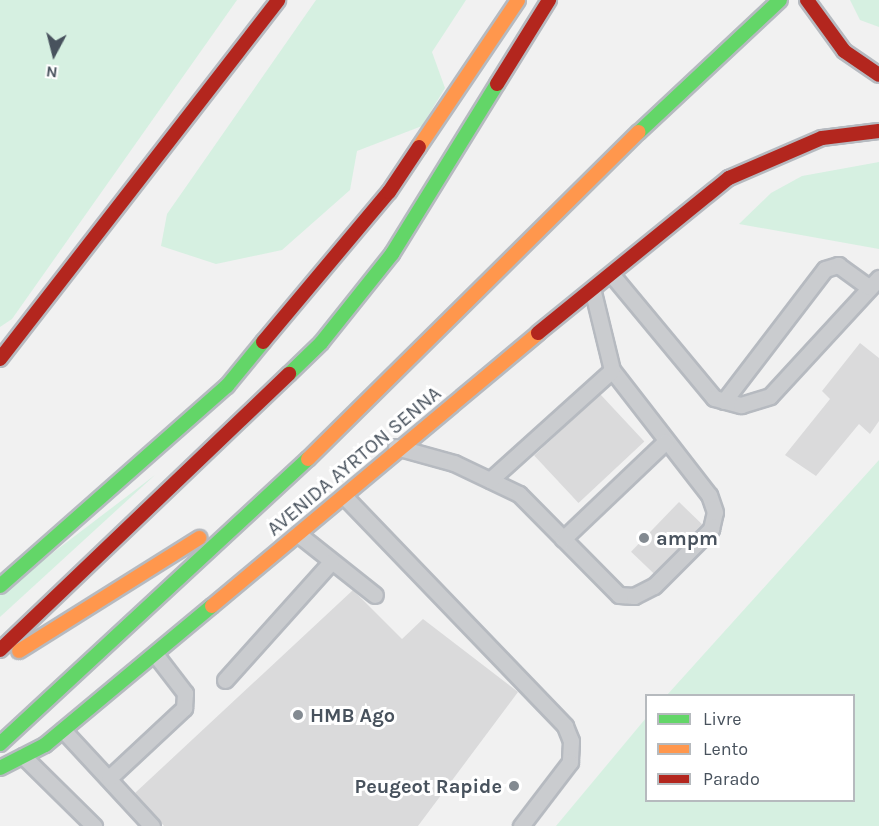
<!DOCTYPE html>
<style>
body{margin:0}
#map{position:relative;width:879px;height:826px;overflow:hidden;background:#f1f1f1;font-family:Karla,sans-serif}
div>[style]{position:absolute}
.green>*{inset:0;background:#d6f0e1}
.building>*{inset:0;background:#dadadb;transform-origin:0 0}
.roads{filter:drop-shadow(2px 0 #b6bac0) drop-shadow(-2px 0 #b6bac0) drop-shadow(0 2px #b6bac0) drop-shadow(0 -2px #b6bac0)}
.lane>*{height:15px;margin:-7.5px;padding:0 7.5px;transform-origin:7.5px;border-radius:7.5px;background:#cacccf}
.fast>*{height:14px;margin:-7px;padding:0 7px;transform-origin:7px;border-radius:7px;background:#63d668}
.slow>*{height:14px;margin:-7px;padding:0 7px;transform-origin:7px;border-radius:7px;background:#ff974d}
.jam>*{height:14px;margin:-7px;padding:0 7px;transform-origin:7px;border-radius:7px;background:#b3261e}
.dots>*{width:16px;height:16px;translate:-50% -50%;box-sizing:border-box;border:3px solid #fff;border-radius:50%}
span{translate:-50% -50%;white-space:nowrap;text-align:center;line-height:1.15;-webkit-text-stroke:6px #fff;paint-order:stroke}
.street-label{font-size:20px;color:#48525d}
.poi-label{font-size:20px;color:#48525d;font-weight:700}
.left{translate:0 -50%;text-align:left}
.right{translate:-100% -50%;text-align:right}
.legend{position:absolute;left:645px;top:694px;width:210px;height:108px;box-sizing:border-box;background:#fff;border:2px solid #b6babe;margin:0;padding:8px 10px;list-style:none;font-size:18px;color:#48525d}
.legend li{display:flex;align-items:center;gap:12px;height:30px}
.legend b{width:30px;border:2px solid #b6babe}
.north{position:absolute;left:24px;top:24px;width:60px;height:60px;-webkit-text-stroke:4px #fff;paint-order:stroke;rotate:187deg;font-size:16px;font-weight:700;line-height:24px;text-align:center;color:#48525d}
.north::after{content:'';display:block;margin:auto;width:21px;height:27px;background:#48525d;clip-path:polygon(50% 0,100% 100%,50% 72%,0 100%)}
</style>
<div id="map">
<div class="green">
<i style="clip-path:polygon(0 0,237px 0,12px 319px,0 327px)"></i>
<i style="clip-path:polygon(316px 0,466px 0,432px 52px,445px 88px,422px 126px,357px 151px,350px 190px,282px 250px,216px 264px,161px 246px,167px 214px)"></i>
<i style="clip-path:polygon(850px 0,879px 0,879px 27px,860px 20px)"></i>
<i style="clip-path:polygon(879px 162px,879px 249px,739px 224px,771px 193px,802px 176px)"></i>
<i style="clip-path:polygon(879px 460px,879px 826px,556px 826px,646px 718px,646px 800px,854px 800px,854px 696px,667px 695px)"></i>
<i style="clip-path:polygon(155px 475px,0 617px,0 593px)"></i>
</div>
<div class="building">
<i style="clip-path:polygon(860px 343px,879px 358px,879px 421px,870px 434px,859px 424px,816px 476px,785px 455px,830px 399px,822px 391px)"></i>
<i style="left:600px;top:394px;width:65px;height:90px;rotate:47deg"></i>
<i style="left:679px;top:502px;width:32px;height:69px;rotate:44deg"></i>
<i style="clip-path:polygon(353px 590px,402px 639px,423px 619px,518px 692px,418px 826px,164px 826px,135px 793px)"></i>
</div>
<div class="roads">
<div class="lane">
<i style="left:612px;top:275px;width:160px;rotate:50.3deg"></i>
<i style="left:714px;top:398px;width:28px;rotate:15deg"></i>
<i style="left:741px;top:405px;width:30px;rotate:-17deg"></i>
<i style="left:770px;top:396px;width:161px;rotate:-47.3deg"></i>
<i style="left:724px;top:401px;width:166px;rotate:-52.6deg"></i>
<i style="left:825px;top:269px;width:14px;rotate:-17deg"></i>
<i style="left:838px;top:265px;width:36px;rotate:36deg"></i>
<i style="left:396px;top:447px;width:60px;rotate:15.4deg"></i>
<i style="left:454px;top:463px;width:72px;rotate:25.5deg"></i>
<i style="left:519px;top:494px;width:142px;rotate:45.3deg"></i>
<i style="left:619px;top:595px;width:15px;rotate:4deg"></i>
<i style="left:634px;top:596px;width:22px;rotate:-27deg"></i>
<i style="left:654px;top:586px;width:81px;rotate:-45deg"></i>
<i style="left:711px;top:529px;width:17px;rotate:-77deg"></i>
<i style="left:715px;top:512px;width:18px;rotate:-109deg"></i>
<i style="left:709px;top:495px;width:158px;rotate:-127.8deg"></i>
<i style="left:612px;top:370px;width:80px;rotate:-103.7deg"></i>
<i style="left:490px;top:480px;width:164px;rotate:-42deg"></i>
<i style="left:344px;top:496px;width:319px;rotate:46.1deg"></i>
<i style="left:565px;top:726px;width:16px;rotate:68deg"></i>
<i style="left:571px;top:741px;width:21px;rotate:93deg"></i>
<i style="left:570px;top:762px;width:81px;rotate:127.4deg"></i>
<i style="left:298px;top:534px;width:98px;rotate:38.4deg"></i>
<i style="left:563px;top:539px;width:141px;rotate:-43.6deg"></i>
<i style="left:225px;top:680px;width:159px;rotate:-48.1deg"></i>
<i style="left:63px;top:730px;width:131px;rotate:47.2deg"></i>
<i style="left:23px;top:756px;width:100px;rotate:44.6deg"></i>
<i style="left:109px;top:778px;width:103px;rotate:-43deg"></i>
<i style="left:184px;top:708px;width:15px;rotate:-86deg"></i>
<i style="left:185px;top:693px;width:49px;rotate:-127.6deg"></i>
</div>
<div class="fast">
<i style="left:639px;top:132px;width:193px;rotate:-43.1deg"></i>
<i style="left:289px;top:374px;width:45px;rotate:-44.1deg"></i>
<i style="left:321px;top:343px;width:114px;rotate:-51.4deg"></i>
<i style="left:392px;top:254px;width:200px;rotate:-58.3deg"></i>
<i style="left:0;top:586px;width:303px;rotate:-41.4deg"></i>
<i style="left:227px;top:386px;width:57px;rotate:-50.7deg"></i>
<i style="left:0;top:744px;width:420px;rotate:-42.8deg"></i>
<i style="left:0;top:768px;width:51px;rotate:-27.1deg"></i>
<i style="left:45px;top:745px;width:217px;rotate:-39.8deg"></i>
</div>
<div class="slow">
<i style="left:419px;top:147px;width:177px;rotate:-56deg"></i>
<i style="left:308px;top:459px;width:465px;rotate:-44.7deg"></i>
<i style="left:212px;top:606px;width:425px;rotate:-39.9deg"></i>
<i style="left:19px;top:651px;width:213px;rotate:-32.1deg"></i>
</div>
<div class="jam">
<i style="left:807px;top:0;width:63px;rotate:54deg"></i>
<i style="left:844px;top:51px;width:42px;rotate:34.4deg"></i>
<i style="left:497px;top:84px;width:99px;rotate:-58.2deg"></i>
<i style="left:538px;top:333px;width:246px;rotate:-39.1deg"></i>
<i style="left:729px;top:178px;width:101px;rotate:-23.3deg"></i>
<i style="left:822px;top:138px;width:57px;rotate:-7deg"></i>
<i style="left:263px;top:342px;width:196px;rotate:-50deg"></i>
<i style="left:389px;top:192px;width:54px;rotate:-56.3deg"></i>
<i style="left:0;top:359px;width:454px;rotate:-52.2deg"></i>
<i style="left:0;top:650px;width:400px;rotate:-43.7deg"></i>
</div>
</div>
<div class="dots">
<i style="left:644px;top:538px;background:#838a91"></i>
<i style="left:298px;top:715px;background:#838a91"></i>
<i style="left:514px;top:786px;background:#838a91"></i>
</div>
<div class="street-label">
<span style="left:354px;top:461px;rotate:-40deg">AVENIDA AYRTON SENNA</span>
</div>
<div class="poi-label">
<span class="left" style="left:656px;top:538px">ampm</span>
<span class="left" style="left:310px;top:715px">HMB Ago</span>
<span class="right" style="left:502px;top:786px">Peugeot Rapide</span>
</div>
<ul class="legend">
<li><b style="height:8px;background:#63d668"></b>Livre</li>
<li><b style="height:8px;background:#ff974d"></b>Lento</li>
<li><b style="height:8px;background:#b3261e"></b>Parado</li>
</ul>
<div class="north">N</div>
</div>
